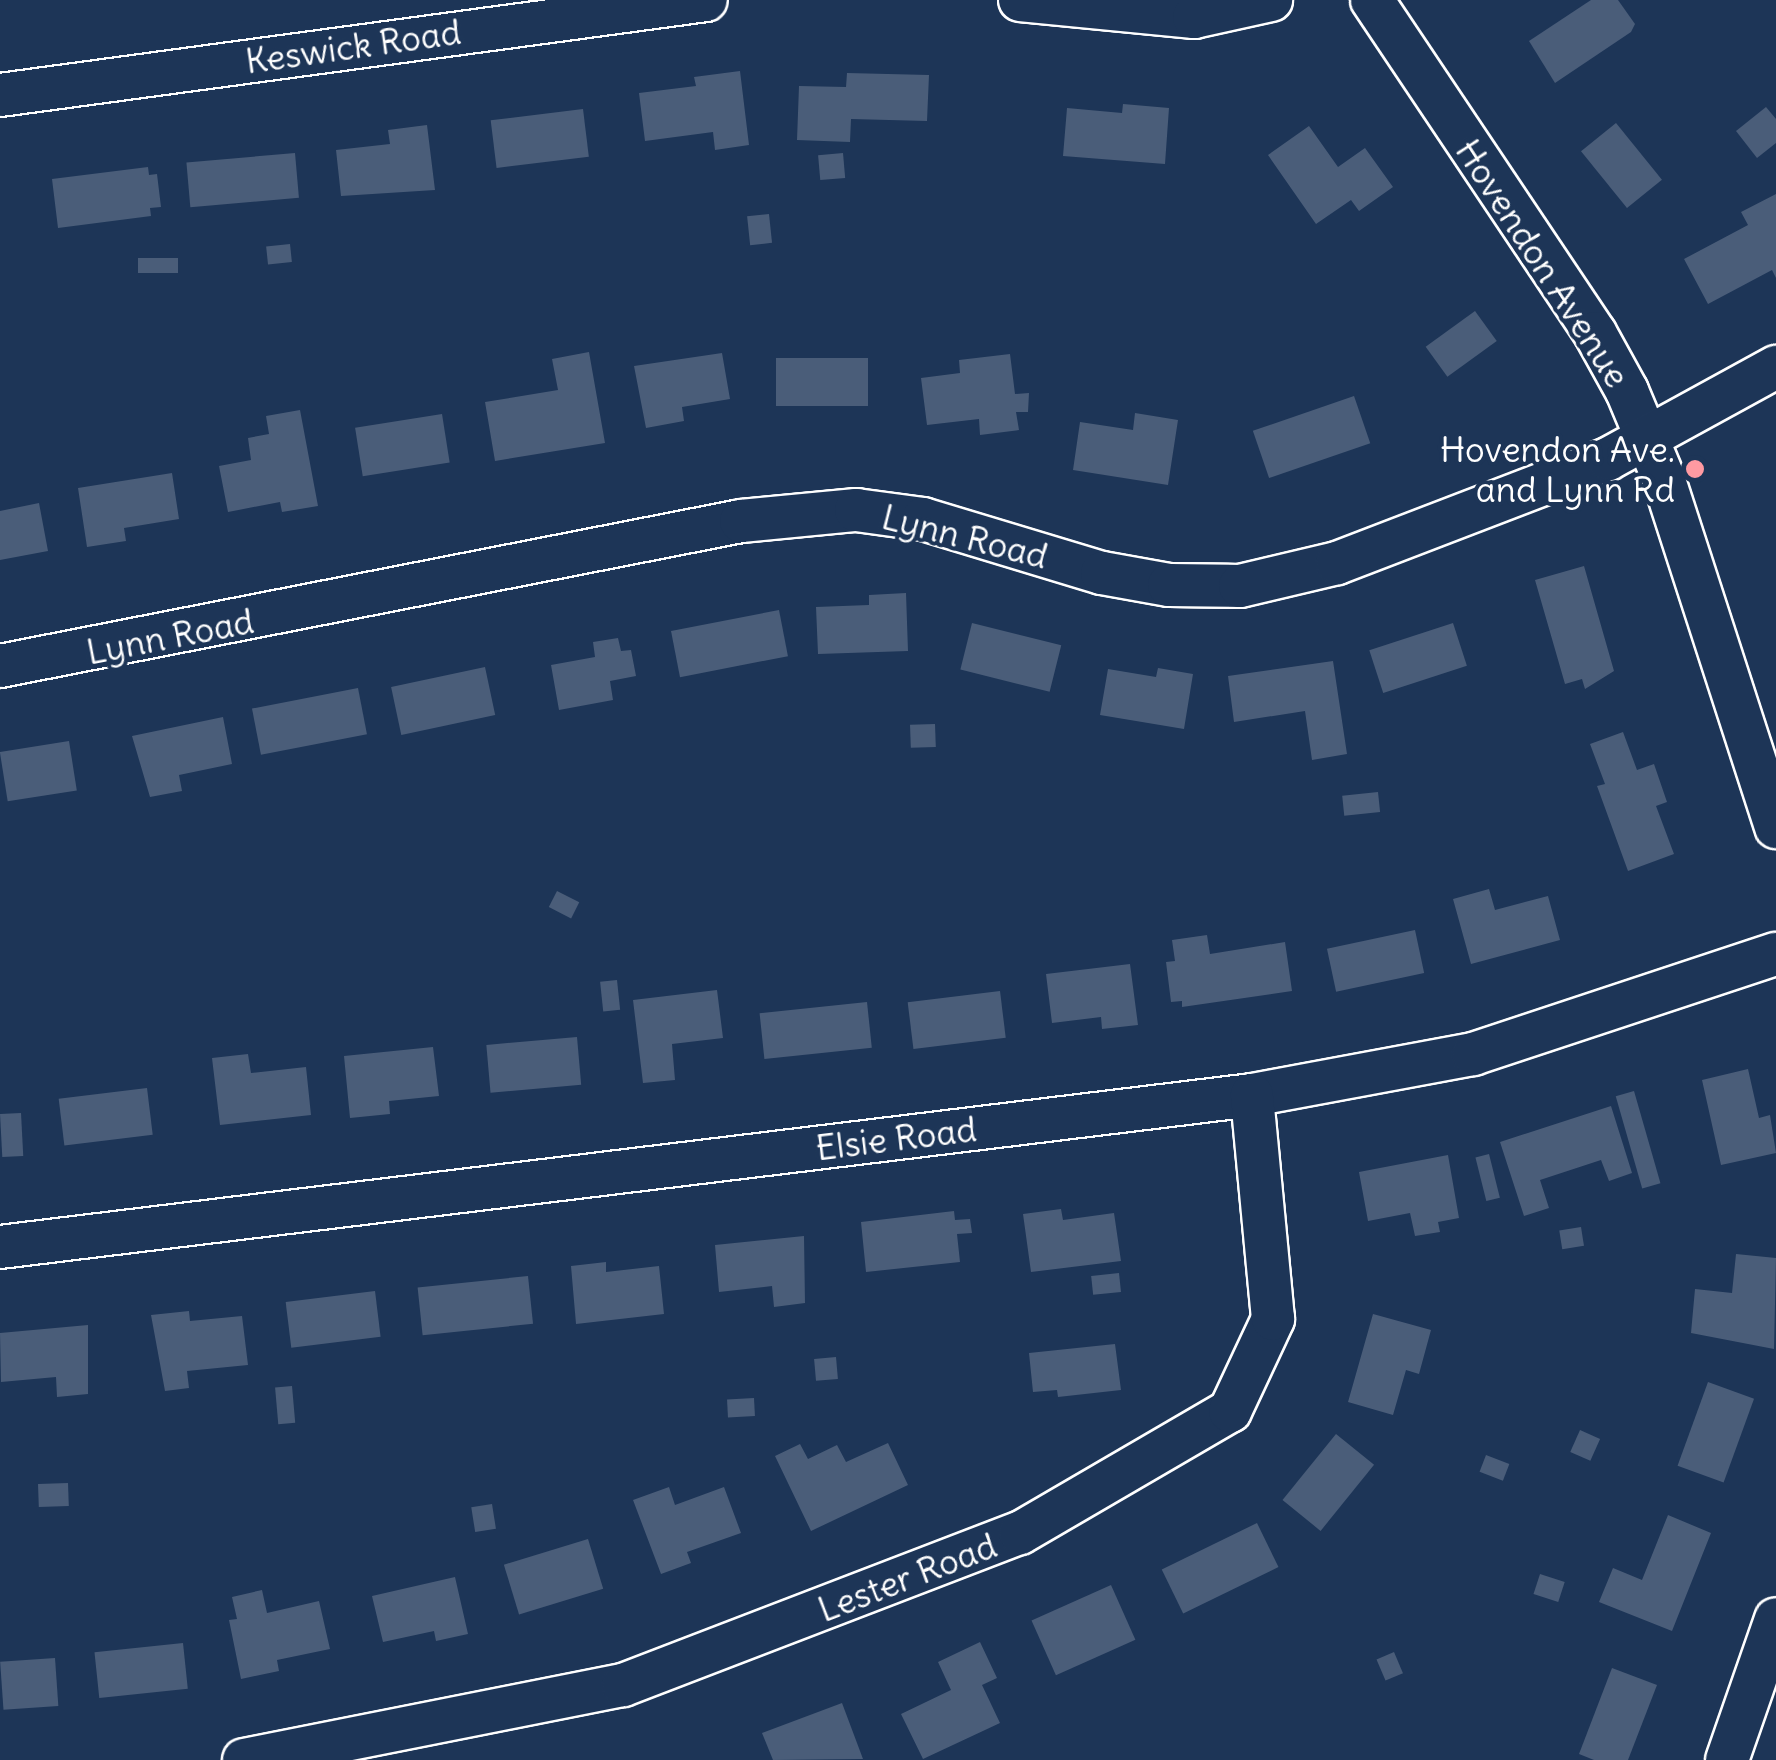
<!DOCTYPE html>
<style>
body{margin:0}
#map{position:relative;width:1776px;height:1760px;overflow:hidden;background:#1d3557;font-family:Delius,sans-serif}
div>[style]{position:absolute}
.building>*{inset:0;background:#4a5d79;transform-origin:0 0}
.roads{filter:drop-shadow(2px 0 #fff) drop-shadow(-2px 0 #fff) drop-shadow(0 2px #fff) drop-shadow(0 -2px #fff)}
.minor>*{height:42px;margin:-21px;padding:0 21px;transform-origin:21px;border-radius:21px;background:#1d3557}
.dots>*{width:28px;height:28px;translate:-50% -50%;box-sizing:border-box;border:5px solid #1d3557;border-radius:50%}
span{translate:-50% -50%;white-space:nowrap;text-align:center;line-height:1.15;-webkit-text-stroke:8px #1d3557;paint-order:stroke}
.street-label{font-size:35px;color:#fff}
.poi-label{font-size:35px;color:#fff}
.right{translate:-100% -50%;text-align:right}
</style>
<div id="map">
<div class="building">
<i style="clip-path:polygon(1591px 0,1618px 0,1635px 24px,1631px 32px,1555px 83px,1529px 41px)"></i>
<i style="clip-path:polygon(740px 71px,749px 145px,715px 150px,713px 132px,645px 141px,639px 93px,696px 86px,694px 77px)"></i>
<i style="clip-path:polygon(847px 73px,929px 75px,927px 121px,851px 119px,850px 142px,797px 140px,799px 86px,846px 87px)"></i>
<i style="clip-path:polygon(1123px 104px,1169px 108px,1165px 164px,1063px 156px,1067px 108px,1122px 113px)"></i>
<i style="clip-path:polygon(1766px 107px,1776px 119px,1776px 143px,1757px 158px,1736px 131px)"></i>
<i style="left:583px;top:109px;width:48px;height:93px;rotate:83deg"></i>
<i style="left:1616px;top:123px;width:73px;height:45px;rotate:51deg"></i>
<i style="clip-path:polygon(427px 125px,435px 190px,341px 196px,336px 150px,390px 144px,388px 130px)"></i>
<i style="clip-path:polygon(1309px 126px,1338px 167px,1365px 148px,1393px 187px,1359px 211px,1351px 200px,1316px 224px,1268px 155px)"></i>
<i style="left:295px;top:153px;width:45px;height:109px;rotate:85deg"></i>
<i style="left:843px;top:153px;width:25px;height:25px;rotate:85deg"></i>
<i style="clip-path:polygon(148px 167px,149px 175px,157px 174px,161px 207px,150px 208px,151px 216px,58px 228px,52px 179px)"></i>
<i style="clip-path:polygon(1776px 194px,1776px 278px,1772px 270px,1708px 304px,1684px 259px,1748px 225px,1741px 212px)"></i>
<i style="left:769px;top:214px;width:29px;height:22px;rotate:84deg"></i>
<i style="left:290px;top:244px;width:18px;height:24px;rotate:84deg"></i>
<i style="left:178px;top:258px;width:15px;height:40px;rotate:90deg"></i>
<i style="left:1475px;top:311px;width:37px;height:61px;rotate:54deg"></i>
<i style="clip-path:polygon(589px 352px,605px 443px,495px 461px,485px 402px,558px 390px,552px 359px)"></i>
<i style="clip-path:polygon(722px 353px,730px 399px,682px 407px,684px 421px,646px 428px,634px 366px)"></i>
<i style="clip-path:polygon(1010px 354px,1015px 394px,1029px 393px,1028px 412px,1016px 412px,1019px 430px,980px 435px,979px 419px,927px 425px,921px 378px,960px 373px,959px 360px)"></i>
<i style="left:776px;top:358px;width:92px;height:48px"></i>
<i style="left:1354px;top:396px;width:50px;height:107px;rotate:71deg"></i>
<i style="clip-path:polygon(300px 410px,318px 506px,282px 512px,280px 502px,228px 512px,219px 466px,251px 460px,248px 438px,269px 434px,266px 416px)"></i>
<i style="clip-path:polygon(1135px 413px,1178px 420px,1168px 485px,1073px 470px,1080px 422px,1133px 430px)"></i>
<i style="left:442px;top:414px;width:49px;height:88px;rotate:81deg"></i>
<i style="clip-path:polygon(172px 473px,179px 519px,124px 528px,126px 541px,87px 547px,78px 488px)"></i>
<i style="clip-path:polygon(39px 503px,48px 551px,0 560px,0 511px)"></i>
<i style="clip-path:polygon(1584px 566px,1614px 671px,1585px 689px,1582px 679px,1565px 684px,1535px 580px)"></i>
<i style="clip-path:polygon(906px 593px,908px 651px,818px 654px,816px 607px,869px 605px,869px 595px)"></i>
<i style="left:779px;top:610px;width:47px;height:110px;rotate:79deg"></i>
<i style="left:972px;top:623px;width:92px;height:48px;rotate:14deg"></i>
<i style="left:1453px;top:623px;width:45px;height:88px;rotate:72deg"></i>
<i style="clip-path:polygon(618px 638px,621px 651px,631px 650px,636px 676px,610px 681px,613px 700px,559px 710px,551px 665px,595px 657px,593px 642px)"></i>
<i style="clip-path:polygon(1333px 661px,1347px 754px,1312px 760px,1305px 711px,1234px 722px,1228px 676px)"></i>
<i style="left:485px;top:667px;width:49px;height:96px;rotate:78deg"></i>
<i style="clip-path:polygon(1158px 668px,1193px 674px,1184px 729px,1100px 715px,1108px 669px,1156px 677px)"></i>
<i style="left:358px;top:688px;width:47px;height:108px;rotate:79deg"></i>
<i style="clip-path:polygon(223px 717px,232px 764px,179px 775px,182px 791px,150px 797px,132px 736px)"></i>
<i style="left:935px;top:724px;width:23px;height:25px;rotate:88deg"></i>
<i style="clip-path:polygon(1623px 732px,1637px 770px,1654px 764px,1667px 802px,1656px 806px,1674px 854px,1628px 871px,1597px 786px,1605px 784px,1590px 744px)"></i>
<i style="left:69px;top:741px;width:50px;height:70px;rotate:81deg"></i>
<i style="left:1378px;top:792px;width:20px;height:36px;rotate:84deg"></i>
<i style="clip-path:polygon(1489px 889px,1495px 910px,1548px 896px,1560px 940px,1471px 964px,1453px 899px)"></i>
<i style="left:557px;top:891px;width:25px;height:18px;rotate:27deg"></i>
<i style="left:1415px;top:930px;width:44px;height:90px;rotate:78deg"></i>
<i style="clip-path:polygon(1207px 935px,1210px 954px,1285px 942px,1292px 991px,1182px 1007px,1182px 1001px,1171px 1002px,1166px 962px,1175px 961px,1172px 940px)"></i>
<i style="clip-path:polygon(1130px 964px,1138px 1025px,1102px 1029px,1101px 1017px,1052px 1023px,1046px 974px)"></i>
<i style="left:617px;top:980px;width:30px;height:17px;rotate:84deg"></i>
<i style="clip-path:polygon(717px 990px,723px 1038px,672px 1044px,675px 1080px,643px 1083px,633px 1000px)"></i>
<i style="left:1000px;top:991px;width:47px;height:93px;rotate:83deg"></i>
<i style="left:867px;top:1002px;width:46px;height:108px;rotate:84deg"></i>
<i style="left:577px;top:1037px;width:48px;height:91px;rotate:85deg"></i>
<i style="clip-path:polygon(433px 1047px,439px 1096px,389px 1101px,390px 1114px,350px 1118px,344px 1056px)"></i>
<i style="clip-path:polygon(248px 1054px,251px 1073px,306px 1067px,311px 1115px,220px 1125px,212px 1058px)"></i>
<i style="clip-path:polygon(1748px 1069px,1759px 1118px,1770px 1115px,1776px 1153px,1721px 1165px,1702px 1080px)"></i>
<i style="left:147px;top:1088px;width:47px;height:89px;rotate:83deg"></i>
<i style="left:1634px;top:1091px;width:96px;height:19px;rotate:74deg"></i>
<i style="clip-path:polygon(1611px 1106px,1632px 1173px,1609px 1181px,1601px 1160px,1540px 1180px,1549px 1208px,1524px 1216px,1500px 1142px)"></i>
<i style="left:21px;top:1113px;width:43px;height:21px;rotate:87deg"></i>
<i style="left:1489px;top:1154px;width:45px;height:14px;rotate:76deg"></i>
<i style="clip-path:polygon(1448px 1155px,1459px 1218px,1438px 1222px,1440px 1232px,1415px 1236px,1410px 1213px,1368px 1221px,1359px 1172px)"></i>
<i style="clip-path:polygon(1061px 1209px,1063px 1220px,1114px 1213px,1121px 1261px,1031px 1272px,1023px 1214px)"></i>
<i style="clip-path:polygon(954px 1211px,955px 1220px,970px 1219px,972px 1233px,957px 1234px,960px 1262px,866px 1272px,861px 1222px)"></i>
<i style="left:1581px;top:1227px;width:19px;height:22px;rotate:81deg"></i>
<i style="clip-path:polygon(804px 1236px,805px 1303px,774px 1307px,772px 1286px,719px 1292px,715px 1245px)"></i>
<i style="clip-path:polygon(1736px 1254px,1776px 1258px,1774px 1349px,1691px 1333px,1695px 1289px,1732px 1293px)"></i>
<i style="clip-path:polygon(606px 1262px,606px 1272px,659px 1266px,664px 1314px,576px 1324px,571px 1266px)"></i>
<i style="left:1119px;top:1273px;width:19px;height:28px;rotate:84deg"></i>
<i style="left:528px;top:1276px;width:48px;height:111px;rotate:84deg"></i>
<i style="left:375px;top:1291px;width:46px;height:90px;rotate:83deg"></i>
<i style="clip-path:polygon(189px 1311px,190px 1321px,242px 1316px,248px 1365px,187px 1371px,189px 1388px,165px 1391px,151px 1315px)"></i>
<i style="clip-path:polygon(1373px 1314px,1431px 1330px,1419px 1374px,1406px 1370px,1393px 1415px,1348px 1402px)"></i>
<i style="clip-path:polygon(88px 1325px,88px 1394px,57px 1397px,56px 1377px,1px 1382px,0 1333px)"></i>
<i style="clip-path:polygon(1115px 1344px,1121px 1390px,1058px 1397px,1057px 1390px,1033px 1392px,1029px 1353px)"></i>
<i style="left:836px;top:1357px;width:22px;height:22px;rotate:85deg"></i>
<i style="left:1708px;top:1382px;width:49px;height:89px;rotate:20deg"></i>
<i style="left:292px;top:1386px;width:37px;height:17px;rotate:85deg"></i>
<i style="left:754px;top:1398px;width:18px;height:27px;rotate:87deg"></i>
<i style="left:1580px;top:1430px;width:22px;height:24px;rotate:24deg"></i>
<i style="left:1336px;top:1434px;width:49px;height:85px;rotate:39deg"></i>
<i style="clip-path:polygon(888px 1443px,908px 1485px,811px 1531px,775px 1456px,800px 1444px,808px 1459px,837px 1445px,846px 1462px)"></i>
<i style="left:1486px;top:1455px;width:25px;height:18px;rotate:21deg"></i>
<i style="left:68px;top:1483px;width:23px;height:30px;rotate:88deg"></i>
<i style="clip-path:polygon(669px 1487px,675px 1505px,724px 1487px,741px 1533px,687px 1552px,691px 1563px,661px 1574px,633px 1500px)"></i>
<i style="left:492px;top:1504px;width:25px;height:21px;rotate:81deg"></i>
<i style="clip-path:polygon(1668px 1515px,1711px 1533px,1672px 1631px,1599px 1602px,1613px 1568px,1642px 1580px)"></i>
<i style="left:1257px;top:1523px;width:49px;height:106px;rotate:64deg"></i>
<i style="left:588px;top:1539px;width:52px;height:88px;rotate:73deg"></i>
<i style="left:1540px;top:1574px;width:26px;height:21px;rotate:18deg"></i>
<i style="clip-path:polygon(455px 1577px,468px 1634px,436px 1641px,434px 1631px,383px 1642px,372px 1596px)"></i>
<i style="left:1111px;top:1585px;width:60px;height:87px;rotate:66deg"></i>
<i style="clip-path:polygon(262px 1590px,267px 1613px,319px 1601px,330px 1649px,277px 1660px,279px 1671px,241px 1679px,229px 1620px,237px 1619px,232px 1597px)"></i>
<i style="clip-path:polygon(980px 1642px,997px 1678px,982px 1685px,1000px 1723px,923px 1759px,901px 1714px,951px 1690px,938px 1662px)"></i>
<i style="left:183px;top:1643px;width:46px;height:89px;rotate:84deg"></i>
<i style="left:1394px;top:1652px;width:23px;height:19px;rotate:67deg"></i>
<i style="left:55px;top:1658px;width:48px;height:55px;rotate:86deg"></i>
<i style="clip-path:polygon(1612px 1668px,1657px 1685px,1628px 1760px,1594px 1760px,1579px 1754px)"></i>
<i style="clip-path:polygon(842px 1703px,863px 1759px,773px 1760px,762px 1733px)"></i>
</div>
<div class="roads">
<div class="minor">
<i style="left:1020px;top:0;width:175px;rotate:5.6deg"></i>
<i style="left:1194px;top:17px;width:79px;rotate:-12.4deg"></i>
<i style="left:1372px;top:0;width:401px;rotate:56.2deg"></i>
<i style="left:1595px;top:333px;width:66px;rotate:61.1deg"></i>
<i style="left:1627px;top:391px;width:93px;rotate:67.3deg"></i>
<i style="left:1663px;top:477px;width:368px;rotate:72.1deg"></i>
<i style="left:0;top:95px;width:712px;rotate:-7.66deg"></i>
<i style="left:0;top:666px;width:755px;rotate:-11.07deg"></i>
<i style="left:741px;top:521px;width:116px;rotate:-5.5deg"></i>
<i style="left:856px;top:510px;width:68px;rotate:7.7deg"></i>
<i style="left:923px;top:519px;width:187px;rotate:16.8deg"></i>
<i style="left:1102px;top:573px;width:68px;rotate:10.2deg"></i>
<i style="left:1169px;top:585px;width:71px;rotate:0.8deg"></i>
<i style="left:1240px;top:586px;width:100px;rotate:-13.3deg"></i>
<i style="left:1337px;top:563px;width:290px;rotate:-21deg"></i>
<i style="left:1608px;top:459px;width:192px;rotate:-28.7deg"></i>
<i style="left:0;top:1247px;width:1261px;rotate:-6.92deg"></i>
<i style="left:1252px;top:1095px;width:225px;rotate:-10.5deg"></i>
<i style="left:1473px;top:1054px;width:319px;rotate:-18.3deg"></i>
<i style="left:244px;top:1760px;width:386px;rotate:-11.2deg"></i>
<i style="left:623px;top:1685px;width:425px;rotate:-21deg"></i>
<i style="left:1020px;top:1533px;width:243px;rotate:-30.2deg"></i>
<i style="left:1230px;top:1411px;width:102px;rotate:-64.9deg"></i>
<i style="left:1273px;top:1319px;width:225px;rotate:-95.4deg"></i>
<i style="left:1727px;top:1760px;width:149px;rotate:-70.8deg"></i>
</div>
</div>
<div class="dots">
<i style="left:1695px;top:469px;background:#ff9aa2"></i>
</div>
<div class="street-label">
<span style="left:353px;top:46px;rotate:-8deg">Keswick Road</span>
<span style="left:1543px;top:263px;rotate:57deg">Hovendon Avenue</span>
<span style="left:965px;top:536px;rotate:14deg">Lynn Road</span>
<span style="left:170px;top:636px;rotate:-11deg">Lynn Road</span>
<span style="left:896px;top:1138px;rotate:-7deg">Elsie Road</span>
<span style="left:907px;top:1577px;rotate:-21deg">Lester Road</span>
</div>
<div class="poi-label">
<span class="right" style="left:1675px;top:469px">Hovendon Ave.<br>and Lynn Rd</span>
</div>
</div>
